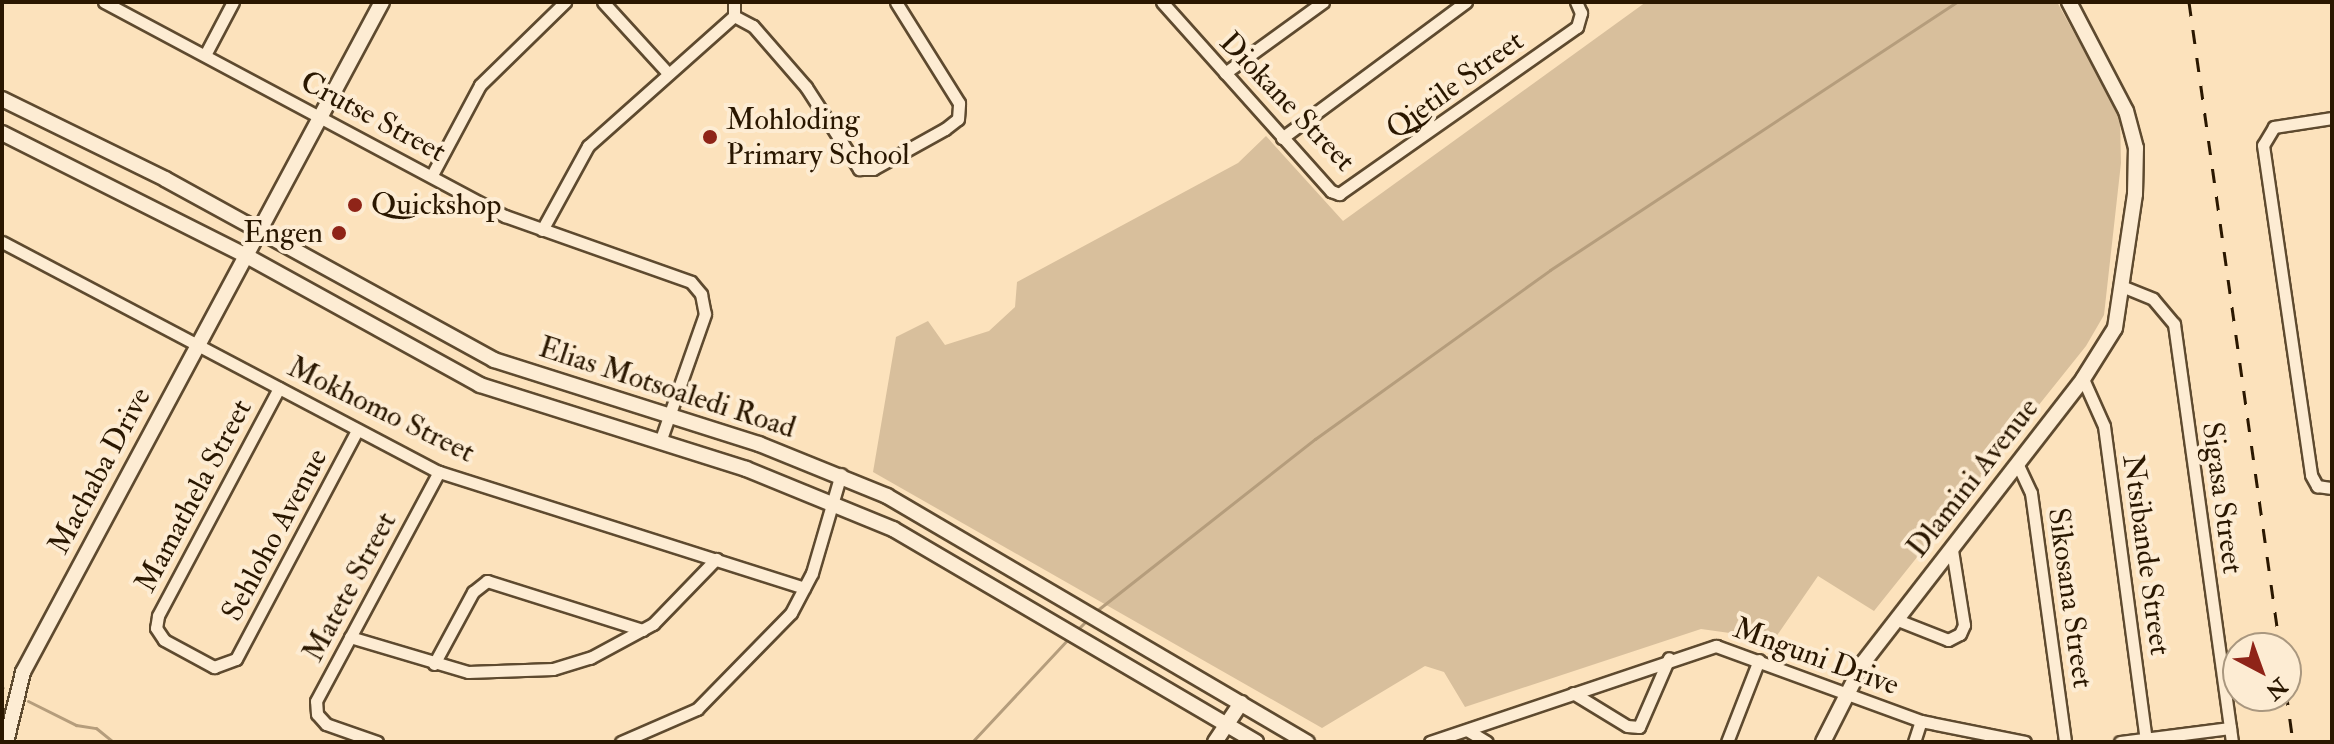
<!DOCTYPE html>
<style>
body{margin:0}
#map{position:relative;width:2334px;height:744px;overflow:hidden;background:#fce2bc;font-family:"IM FELL Double Pica",serif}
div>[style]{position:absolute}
.green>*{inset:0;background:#d8bf9c}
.stream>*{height:3px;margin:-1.5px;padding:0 1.5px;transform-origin:1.5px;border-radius:1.5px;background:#b59d7c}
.roads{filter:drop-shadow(2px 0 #5e4a2f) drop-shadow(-2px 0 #5e4a2f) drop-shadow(0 2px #5e4a2f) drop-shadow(0 -2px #5e4a2f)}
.minor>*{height:11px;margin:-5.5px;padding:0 5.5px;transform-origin:5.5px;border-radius:5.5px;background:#fdecd3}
.tertiary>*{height:14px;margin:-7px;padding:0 7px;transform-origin:7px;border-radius:7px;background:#fdecd3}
.secondary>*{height:14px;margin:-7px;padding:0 7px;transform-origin:7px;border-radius:7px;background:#fdecd3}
.rail>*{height:3px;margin-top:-1.5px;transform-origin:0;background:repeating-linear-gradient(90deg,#2a1700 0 14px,transparent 0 28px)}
.dots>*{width:22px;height:22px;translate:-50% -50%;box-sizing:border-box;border:4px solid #fdecd3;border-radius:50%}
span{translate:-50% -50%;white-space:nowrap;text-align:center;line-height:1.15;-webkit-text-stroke:8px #fdecd3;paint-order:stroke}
.street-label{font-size:30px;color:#2a1700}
.poi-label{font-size:30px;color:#2a1700}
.left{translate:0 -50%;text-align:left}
.right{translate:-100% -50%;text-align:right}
.frame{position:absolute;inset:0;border:4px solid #2a1700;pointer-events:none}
.north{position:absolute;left:2222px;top:632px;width:80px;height:80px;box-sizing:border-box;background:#fdecd3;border:2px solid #a9977f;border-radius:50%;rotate:139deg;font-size:22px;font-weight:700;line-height:32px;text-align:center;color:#2a1700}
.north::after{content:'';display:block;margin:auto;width:28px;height:36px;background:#8f2418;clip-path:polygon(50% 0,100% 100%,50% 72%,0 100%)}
</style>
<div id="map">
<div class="green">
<i style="clip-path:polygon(1646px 2px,2057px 2px,2120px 116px,2121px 163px,2104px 315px,2086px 346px,1874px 611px,1818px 576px,1769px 647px,1737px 634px,1701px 629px,1465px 707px,1444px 672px,1425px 666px,1322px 728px,873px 472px,896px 337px,928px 321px,945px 345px,989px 331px,1015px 307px,1017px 282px,1238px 163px,1266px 136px,1343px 221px)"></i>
</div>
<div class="stream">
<i style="left:1095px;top:612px;width:280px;rotate:-38.2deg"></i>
<i style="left:1315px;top:439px;width:289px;rotate:-35.7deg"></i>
<i style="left:1550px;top:270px;width:487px;rotate:-33.4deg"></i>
<i style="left:1076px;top:631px;width:16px;rotate:-45deg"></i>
<i style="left:2px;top:687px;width:1px;rotate:45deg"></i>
<i style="left:28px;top:701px;width:54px;rotate:26.6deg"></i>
<i style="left:76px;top:725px;width:20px;rotate:9deg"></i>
<i style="left:96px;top:728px;width:22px;rotate:39deg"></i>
<i style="left:972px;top:742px;width:144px;rotate:-47deg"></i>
</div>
<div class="roads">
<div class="minor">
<i style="left:104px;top:2px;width:455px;rotate:28.1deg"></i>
<i style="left:505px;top:216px;width:197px;rotate:19.5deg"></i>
<i style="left:691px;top:282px;width:16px;rotate:50deg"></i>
<i style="left:701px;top:294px;width:20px;rotate:79deg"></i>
<i style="left:705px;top:314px;width:136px;rotate:109.4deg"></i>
<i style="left:603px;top:2px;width:95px;rotate:47.6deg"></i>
<i style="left:1162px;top:2px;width:254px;rotate:48.2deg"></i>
<i style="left:1331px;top:191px;width:9px;rotate:21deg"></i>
<i style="left:1339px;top:194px;width:291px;rotate:-35.1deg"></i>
<i style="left:1577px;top:27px;width:15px;rotate:-74deg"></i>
<i style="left:1581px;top:13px;width:12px;rotate:-114deg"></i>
<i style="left:734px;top:16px;width:14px;rotate:-90deg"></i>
<i style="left:205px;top:55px;width:60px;rotate:-62.2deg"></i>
<i style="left:1225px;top:73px;width:121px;rotate:-35.9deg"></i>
<i style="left:2332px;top:118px;width:59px;rotate:171.2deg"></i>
<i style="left:2274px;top:127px;width:21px;rotate:121deg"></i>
<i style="left:2263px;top:145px;width:333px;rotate:81.7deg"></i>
<i style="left:2311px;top:475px;width:13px;rotate:61deg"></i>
<i style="left:2317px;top:486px;width:15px;rotate:8deg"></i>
<i style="left:1282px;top:138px;width:229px;rotate:-36.5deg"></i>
<i style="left:432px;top:175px;width:102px;rotate:-61.9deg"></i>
<i style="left:480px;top:85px;width:119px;rotate:-44.3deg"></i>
<i style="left:542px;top:230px;width:96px;rotate:-61.3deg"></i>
<i style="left:588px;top:146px;width:195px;rotate:-41.7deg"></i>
<i style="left:734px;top:16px;width:21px;rotate:28deg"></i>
<i style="left:753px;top:26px;width:81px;rotate:49deg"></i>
<i style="left:806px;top:87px;width:98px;rotate:57.1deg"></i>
<i style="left:859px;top:169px;width:14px"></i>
<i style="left:873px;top:169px;width:82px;rotate:-29.1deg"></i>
<i style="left:945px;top:129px;width:16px;rotate:-38deg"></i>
<i style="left:958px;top:119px;width:16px;rotate:-86deg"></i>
<i style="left:959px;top:103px;width:119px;rotate:-122deg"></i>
<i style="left:2px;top:242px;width:494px;rotate:27.8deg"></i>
<i style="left:439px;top:472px;width:383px;rotate:17.6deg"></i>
<i style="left:2124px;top:287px;width:31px;rotate:22deg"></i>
<i style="left:2153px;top:299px;width:33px;rotate:50deg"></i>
<i style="left:2174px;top:324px;width:422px;rotate:82.1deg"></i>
<i style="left:2083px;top:379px;width:51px;rotate:65.9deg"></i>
<i style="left:2104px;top:426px;width:319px;rotate:82.4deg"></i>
<i style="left:279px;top:388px;width:258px;rotate:118deg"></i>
<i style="left:158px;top:616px;width:12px;rotate:99deg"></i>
<i style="left:156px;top:628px;width:14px;rotate:56deg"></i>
<i style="left:164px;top:640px;width:57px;rotate:28.4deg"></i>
<i style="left:214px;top:667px;width:23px;rotate:-20deg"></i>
<i style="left:236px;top:659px;width:257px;rotate:-62.1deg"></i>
<i style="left:2017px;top:463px;width:33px;rotate:65deg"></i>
<i style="left:2031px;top:493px;width:251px;rotate:82.2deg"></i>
<i style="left:1895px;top:619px;width:57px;rotate:21.6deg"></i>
<i style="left:1948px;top:640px;width:13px;rotate:-27deg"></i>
<i style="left:1960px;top:634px;width:10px;rotate:-66deg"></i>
<i style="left:1964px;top:625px;width:76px;rotate:-99.1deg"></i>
<i style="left:350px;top:637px;width:123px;rotate:16.5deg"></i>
<i style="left:468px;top:672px;width:85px;rotate:-2deg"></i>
<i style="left:553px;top:669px;width:39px;rotate:-17deg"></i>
<i style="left:590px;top:658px;width:72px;rotate:-28.4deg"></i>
<i style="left:653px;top:624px;width:91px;rotate:-45.9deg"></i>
<i style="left:434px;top:664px;width:82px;rotate:-61.6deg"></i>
<i style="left:473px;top:592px;width:18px;rotate:-38deg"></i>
<i style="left:487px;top:581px;width:163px;rotate:17.5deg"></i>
<i style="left:1573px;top:693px;width:63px;rotate:31.4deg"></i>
<i style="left:1627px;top:726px;width:12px;rotate:5deg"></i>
<i style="left:1639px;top:727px;width:75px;rotate:-66.5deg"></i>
<i style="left:1467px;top:730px;width:23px;rotate:31deg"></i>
<i style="left:377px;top:742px;width:54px;rotate:-160.6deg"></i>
<i style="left:326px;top:724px;width:13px;rotate:-132deg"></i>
<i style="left:317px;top:714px;width:13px;rotate:-94deg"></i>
<i style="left:316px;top:701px;width:260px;rotate:-61.8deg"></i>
<i style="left:621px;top:742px;width:83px;rotate:-23.5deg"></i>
<i style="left:697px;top:709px;width:134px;rotate:-45.6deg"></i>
<i style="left:791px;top:613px;width:45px;rotate:-62.3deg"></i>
<i style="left:812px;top:573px;width:103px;rotate:-73.7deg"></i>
<i style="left:1430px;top:742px;width:302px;rotate:-18.6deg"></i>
<i style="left:1716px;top:646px;width:218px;rotate:20.1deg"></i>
<i style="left:1921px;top:721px;width:106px;rotate:11.4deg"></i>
<i style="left:1727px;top:742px;width:88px;rotate:-68.7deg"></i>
<i style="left:1914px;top:742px;width:22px;rotate:-72deg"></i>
<i style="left:2120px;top:742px;width:111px;rotate:-7.3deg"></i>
</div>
<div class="tertiary">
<i style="left:6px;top:742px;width:72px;rotate:-76.3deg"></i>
<i style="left:23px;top:672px;width:760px;rotate:-61.82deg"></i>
<i style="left:1823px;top:742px;width:89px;rotate:-63.1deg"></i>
<i style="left:1863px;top:663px;width:359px;rotate:-52.2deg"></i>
<i style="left:2083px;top:379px;width:60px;rotate:-57.9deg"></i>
<i style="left:2115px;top:328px;width:135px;rotate:-81.5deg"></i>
<i style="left:2135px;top:194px;width:46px;rotate:-88.8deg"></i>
<i style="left:2136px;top:148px;width:38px;rotate:-105deg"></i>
<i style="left:2126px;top:111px;width:123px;rotate:-117.6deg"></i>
</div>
<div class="secondary">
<i style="left:2px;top:99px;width:182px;rotate:26.1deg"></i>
<i style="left:165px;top:179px;width:376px;rotate:28.8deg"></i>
<i style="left:494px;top:360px;width:278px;rotate:17.6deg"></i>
<i style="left:759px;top:444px;width:138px;rotate:22.1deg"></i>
<i style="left:887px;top:496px;width:487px;rotate:30.4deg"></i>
<i style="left:2px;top:133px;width:270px;rotate:26.7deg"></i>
<i style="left:243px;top:254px;width:271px;rotate:28.9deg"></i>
<i style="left:480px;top:385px;width:279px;rotate:17.5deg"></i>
<i style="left:746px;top:469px;width:159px;rotate:22.2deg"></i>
<i style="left:893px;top:529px;width:421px;rotate:30.4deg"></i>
<i style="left:1215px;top:742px;width:47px;rotate:-56.3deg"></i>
</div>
</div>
<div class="rail">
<i style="left:2189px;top:2px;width:652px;rotate:81.98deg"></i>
<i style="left:2286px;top:691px;width:51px;rotate:82.2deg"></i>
</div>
<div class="dots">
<i style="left:710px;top:137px;background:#8f2418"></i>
<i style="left:355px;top:205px;background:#8f2418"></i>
<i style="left:339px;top:233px;background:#8f2418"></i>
</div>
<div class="street-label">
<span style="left:1455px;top:85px;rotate:-36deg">Qjetile Street</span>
<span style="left:1287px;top:102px;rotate:46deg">Diokane Street</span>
<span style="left:373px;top:117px;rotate:28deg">Crutse Street</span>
<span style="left:667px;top:388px;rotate:18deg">Elias Motsoaledi Road</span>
<span style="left:381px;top:410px;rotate:26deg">Mokhomo Street</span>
<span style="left:100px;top:471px;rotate:-62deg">Machaba Drive</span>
<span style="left:1973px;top:478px;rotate:-52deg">Dlamini Avenue</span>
<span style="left:194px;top:496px;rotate:-62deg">Mamathela Street</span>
<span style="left:2222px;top:498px;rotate:82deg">Sigasa Street</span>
<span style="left:275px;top:535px;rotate:-62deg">Sehloho Avenue</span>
<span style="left:2146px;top:555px;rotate:82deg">Ntsibande Street</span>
<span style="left:350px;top:587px;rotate:-62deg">Matete Street</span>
<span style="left:2070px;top:598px;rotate:82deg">Sikosana Street</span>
<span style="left:1816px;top:657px;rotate:20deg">Mnguni Drive</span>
</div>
<div class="poi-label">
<span class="left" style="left:726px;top:137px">Mohloding<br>Primary School</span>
<span class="left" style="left:371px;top:205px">Quickshop</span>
<span class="right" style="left:323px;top:233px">Engen</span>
</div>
<div class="frame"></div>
<div class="north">N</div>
</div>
